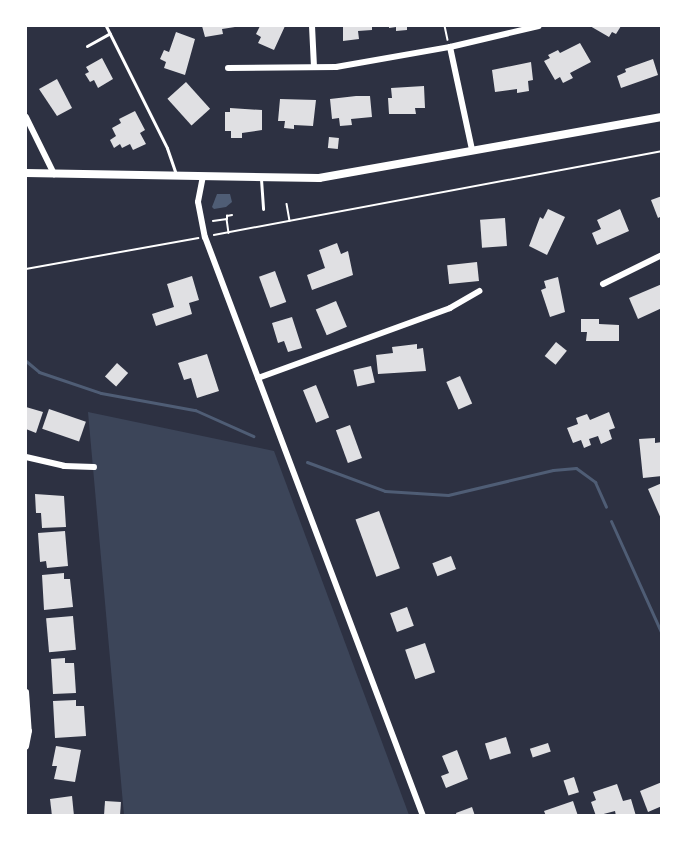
<!DOCTYPE html>
<style>
body{margin:0}
#map{position:relative;width:687px;height:841px;overflow:hidden;background:#2d3142;font-family:"Libre Baskerville",serif}
div>[style]{position:absolute}
.green>*{inset:0;background:#3c4559}
.water>*{inset:0;background:#4f5d75}
.stream>*{height:3px;margin:-1.5px;padding:0 1.5px;transform-origin:1.5px;border-radius:1.5px;background:#4f5d75}
.building>*{inset:0;background:#e0e0e3;transform-origin:0 0}
.path>*{height:1.5px;margin:-0.75px;padding:0 0.75px;transform-origin:0.75px;border-radius:0.75px;background:#fff}
.service>*{height:3px;margin:-1.5px;padding:0 1.5px;transform-origin:1.5px;border-radius:1.5px;background:#fff}
.minor>*{height:6px;margin:-3px;padding:0 3px;transform-origin:3px;border-radius:3px;background:#fff}
.secondary>*{height:8px;margin:-4px;padding:0 4px;transform-origin:4px;border-radius:4px;background:#fff}
span{translate:-50% -50%;white-space:nowrap;text-align:center;line-height:1.15;-webkit-text-stroke:5px #fff;paint-order:stroke}
.frame{position:absolute;inset:0;border:27px solid #fff;pointer-events:none}
</style>
<div id="map">
<div class="green">
<i style="clip-path:polygon(88px 412px,274px 451px,409px 815px,124px 815px)"></i>
</div>
<div class="water">
<i style="clip-path:polygon(217px 194px,230px 194px,232px 202px,226px 207px,214px 209px,212px 207px)"></i>
</div>
<div class="stream">
<i style="left:26px;top:361px;width:17px;rotate:40deg"></i>
<i style="left:39px;top:372px;width:65px;rotate:18.7deg"></i>
<i style="left:101px;top:393px;width:96px;rotate:10.3deg"></i>
<i style="left:195px;top:410px;width:64px;rotate:24.1deg"></i>
<i style="left:307px;top:462px;width:83px;rotate:20.4deg"></i>
<i style="left:385px;top:491px;width:63px;rotate:3.6deg"></i>
<i style="left:448px;top:495px;width:108px;rotate:-13.4deg"></i>
<i style="left:553px;top:470px;width:23px;rotate:-5deg"></i>
<i style="left:576px;top:468px;width:24px;rotate:36deg"></i>
<i style="left:595px;top:482px;width:27px;rotate:66deg"></i>
<i style="left:611px;top:521px;width:124px;rotate:65.7deg"></i>
</div>
<div class="building">
<i style="clip-path:polygon(202px 26px,235px 26px,235px 27px,222px 29px,223px 34px,205px 37px)"></i>
<i style="clip-path:polygon(260px 26px,285px 26px,274px 50px,258px 43px,261px 37px,256px 34px)"></i>
<i style="clip-path:polygon(343px 26px,372px 26px,372px 30px,358px 31px,359px 39px,343px 41px)"></i>
<i style="clip-path:polygon(389px 26px,407px 26px,407px 30px,396px 31px,396px 27px,389px 28px)"></i>
<i style="clip-path:polygon(590px 26px,621px 26px,616px 34px,612px 32px,609px 37px)"></i>
<i style="clip-path:polygon(176px 32px,195px 39px,185px 75px,164px 68px,166px 62px,160px 59px,164px 50px,169px 52px)"></i>
<i style="clip-path:polygon(580px 43px,591px 62px,570px 73px,573px 78px,563px 83px,560px 77px,555px 80px,544px 61px,550px 58px,548px 55px,558px 50px,560px 53px)"></i>
<i style="clip-path:polygon(102px 58px,113px 79px,98px 88px,94px 80px,90px 82px,85px 74px,89px 72px,86px 67px)"></i>
<i style="clip-path:polygon(653px 59px,658px 75px,621px 88px,617px 76px,626px 72px,625px 69px)"></i>
<i style="clip-path:polygon(531px 62px,533px 80px,528px 81px,529px 91px,517px 93px,517px 89px,495px 92px,492px 70px)"></i>
<i style="clip-path:polygon(57px 79px,72px 108px,57px 116px,39px 89px)"></i>
<i style="left:186px;top:82px;width:36px;height:25px;rotate:48deg"></i>
<i style="clip-path:polygon(424px 86px,425px 108px,415px 108px,416px 114px,389px 114px,388px 98px,392px 98px,391px 88px)"></i>
<i style="clip-path:polygon(356px 96px,370px 96px,372px 117px,351px 119px,352px 125px,340px 126px,339px 118px,332px 119px,330px 99px)"></i>
<i style="clip-path:polygon(280px 99px,316px 100px,313px 126px,294px 125px,294px 129px,284px 128px,285px 121px,278px 121px)"></i>
<i style="clip-path:polygon(230px 108px,262px 110px,262px 130px,242px 133px,242px 138px,231px 138px,231px 131px,225px 131px,225px 112px,230px 112px)"></i>
<i style="clip-path:polygon(135px 111px,145px 130px,140px 133px,146px 144px,133px 150px,130px 144px,122px 148px,120px 144px,114px 148px,110px 140px,116px 136px,112px 128px,121px 123px,119px 119px)"></i>
<i style="left:329px;top:137px;width:10px;height:11px;rotate:6deg"></i>
<i style="clip-path:polygon(662px 196px,662px 216px,658px 218px,651px 200px)"></i>
<i style="clip-path:polygon(548px 209px,565px 217px,547px 255px,529px 246px,540px 217px,543px 219px)"></i>
<i style="clip-path:polygon(620px 209px,629px 231px,597px 245px,592px 233px,601px 229px,597px 220px)"></i>
<i style="left:505px;top:218px;width:28px;height:25px;rotate:86deg"></i>
<i style="clip-path:polygon(337px 243px,341px 254px,348px 251px,353px 275px,312px 290px,307px 275px,325px 268px,319px 250px)"></i>
<i style="left:477px;top:262px;width:19px;height:30px;rotate:84deg"></i>
<i style="left:275px;top:271px;width:33px;height:17px;rotate:70deg"></i>
<i style="clip-path:polygon(192px 276px,199px 300px,189px 303px,192px 314px,156px 326px,152px 314px,174px 307px,167px 284px)"></i>
<i style="clip-path:polygon(558px 277px,565px 312px,550px 317px,541px 290px,546px 288px,544px 281px)"></i>
<i style="clip-path:polygon(662px 284px,662px 308px,638px 319px,629px 298px)"></i>
<i style="left:336px;top:301px;width:28px;height:22px;rotate:67deg"></i>
<i style="clip-path:polygon(292px 317px,302px 348px,288px 352px,284px 341px,278px 343px,272px 323px)"></i>
<i style="clip-path:polygon(581px 319px,599px 319px,599px 324px,619px 325px,619px 341px,586px 341px,587px 332px,581px 332px)"></i>
<i style="left:556px;top:342px;width:14px;height:18px;rotate:39deg"></i>
<i style="clip-path:polygon(417px 344px,417px 349px,423px 348px,426px 371px,378px 374px,376px 355px,393px 353px,392px 347px)"></i>
<i style="clip-path:polygon(207px 354px,219px 391px,197px 398px,191px 378px,184px 380px,178px 363px)"></i>
<i style="left:117px;top:363px;width:15px;height:18px;rotate:42deg"></i>
<i style="left:371px;top:366px;width:17px;height:18px;rotate:77deg"></i>
<i style="left:460px;top:376px;width:30px;height:15px;rotate:66deg"></i>
<i style="left:316px;top:385px;width:35px;height:14px;rotate:68deg"></i>
<i style="clip-path:polygon(26px 407px,43px 412px,36px 433px,26px 429px)"></i>
<i style="left:49px;top:409px;width:39px;height:21px;rotate:19deg"></i>
<i style="clip-path:polygon(609px 412px,615px 428px,609px 430px,612px 439px,601px 444px,598px 436px,589px 439px,591px 445px,584px 448px,581px 440px,573px 443px,567px 428px,578px 424px,576px 418px,587px 414px,590px 420px)"></i>
<i style="left:350px;top:425px;width:35px;height:15px;rotate:70deg"></i>
<i style="clip-path:polygon(655px 438px,655px 443px,662px 442px,662px 476px,643px 478px,639px 439px)"></i>
<i style="clip-path:polygon(662px 483px,662px 521px,648px 489px)"></i>
<i style="clip-path:polygon(35px 494px,64px 496px,66px 527px,42px 528px,41px 513px,36px 513px)"></i>
<i style="left:379px;top:511px;width:61px;height:25px;rotate:70deg"></i>
<i style="clip-path:polygon(65px 531px,68px 566px,47px 568px,46px 561px,40px 562px,38px 533px)"></i>
<i style="left:451px;top:556px;width:14px;height:20px;rotate:69deg"></i>
<i style="clip-path:polygon(64px 573px,64px 579px,70px 579px,73px 607px,44px 610px,42px 575px)"></i>
<i style="left:407px;top:607px;width:20px;height:18px;rotate:70deg"></i>
<i style="left:73px;top:616px;width:34px;height:27px;rotate:85deg"></i>
<i style="left:425px;top:643px;width:31px;height:21px;rotate:71deg"></i>
<i style="clip-path:polygon(65px 658px,65px 663px,74px 663px,76px 693px,53px 694px,51px 659px)"></i>
<i style="clip-path:polygon(76px 700px,76px 706px,84px 706px,86px 736px,55px 738px,53px 701px)"></i>
<i style="left:506px;top:737px;width:17px;height:22px;rotate:73deg"></i>
<i style="left:548px;top:743px;width:9px;height:19px;rotate:72deg"></i>
<i style="clip-path:polygon(56px 746px,81px 750px,75px 782px,54px 779px,57px 766px,52px 766px)"></i>
<i style="clip-path:polygon(457px 750px,468px 779px,446px 788px,441px 776px,449px 773px,442px 756px)"></i>
<i style="left:574px;top:777px;width:16px;height:11px;rotate:72deg"></i>
<i style="clip-path:polygon(662px 782px,662px 806px,648px 812px,640px 791px)"></i>
<i style="clip-path:polygon(617px 784px,623px 801px,631px 799px,636px 816px,616px 816px,615px 811px,596px 816px,591px 802px,596px 800px,593px 792px)"></i>
<i style="clip-path:polygon(72px 796px,74px 816px,52px 816px,50px 799px)"></i>
<i style="left:105px;top:801px;width:16px;height:15px;rotate:4deg"></i>
<i style="clip-path:polygon(573px 801px,578px 816px,546px 816px,544px 811px)"></i>
<i style="clip-path:polygon(472px 807px,475px 816px,457px 816px,456px 813px)"></i>
</div>
<div class="path">
<i style="left:445px;top:26px;width:14px;rotate:78deg"></i>
<i style="left:287px;top:204px;width:17px;rotate:80deg"></i>
<i style="left:227px;top:219px;width:14px;rotate:82deg"></i>
<i style="left:213px;top:221px;width:14px;rotate:-8deg"></i>
<i style="left:227px;top:219px;width:3px;rotate:-90deg"></i>
<i style="left:227px;top:216px;width:5px;rotate:-11deg"></i>
<i style="left:214px;top:235px;width:456px;rotate:-10.6deg"></i>
<i style="left:26px;top:269px;width:175px;rotate:-10.2deg"></i>
</div>
<div class="service">
<i style="left:106px;top:26px;width:136px;rotate:63.4deg"></i>
<i style="left:167px;top:148px;width:28px;rotate:71deg"></i>
<i style="left:87px;top:46px;width:26px;rotate:-29deg"></i>
<i style="left:261px;top:179px;width:30px;rotate:86deg"></i>
</div>
<div class="minor">
<i style="left:312px;top:26px;width:41px;rotate:87.2deg"></i>
<i style="left:450px;top:47px;width:105px;rotate:77.9deg"></i>
<i style="left:228px;top:68px;width:108px;rotate:-0.5deg"></i>
<i style="left:336px;top:67px;width:116px;rotate:-10deg"></i>
<i style="left:450px;top:47px;width:91px;rotate:-13.3deg"></i>
<i style="left:26px;top:117px;width:64px;rotate:63.8deg"></i>
<i style="left:203px;top:176px;width:26px;rotate:101deg"></i>
<i style="left:198px;top:202px;width:36px;rotate:79deg"></i>
<i style="left:205px;top:237px;width:619px;rotate:69.37deg"></i>
<i style="left:603px;top:284px;width:66px;rotate:-26.2deg"></i>
<i style="left:258px;top:378px;width:204px;rotate:-20deg"></i>
<i style="left:450px;top:308px;width:34px;rotate:-30deg"></i>
<i style="left:26px;top:457px;width:39px;rotate:13deg"></i>
<i style="left:64px;top:466px;width:30px;rotate:2deg"></i>
<i style="left:26px;top:692px;width:39px;rotate:86deg"></i>
<i style="left:29px;top:731px;width:16px;rotate:101deg"></i>
</div>
<div class="secondary">
<i style="left:26px;top:173px;width:293px;rotate:1deg"></i>
<i style="left:319px;top:178px;width:348px;rotate:-10.1deg"></i>
</div>
<div class="frame"></div>
</div>
